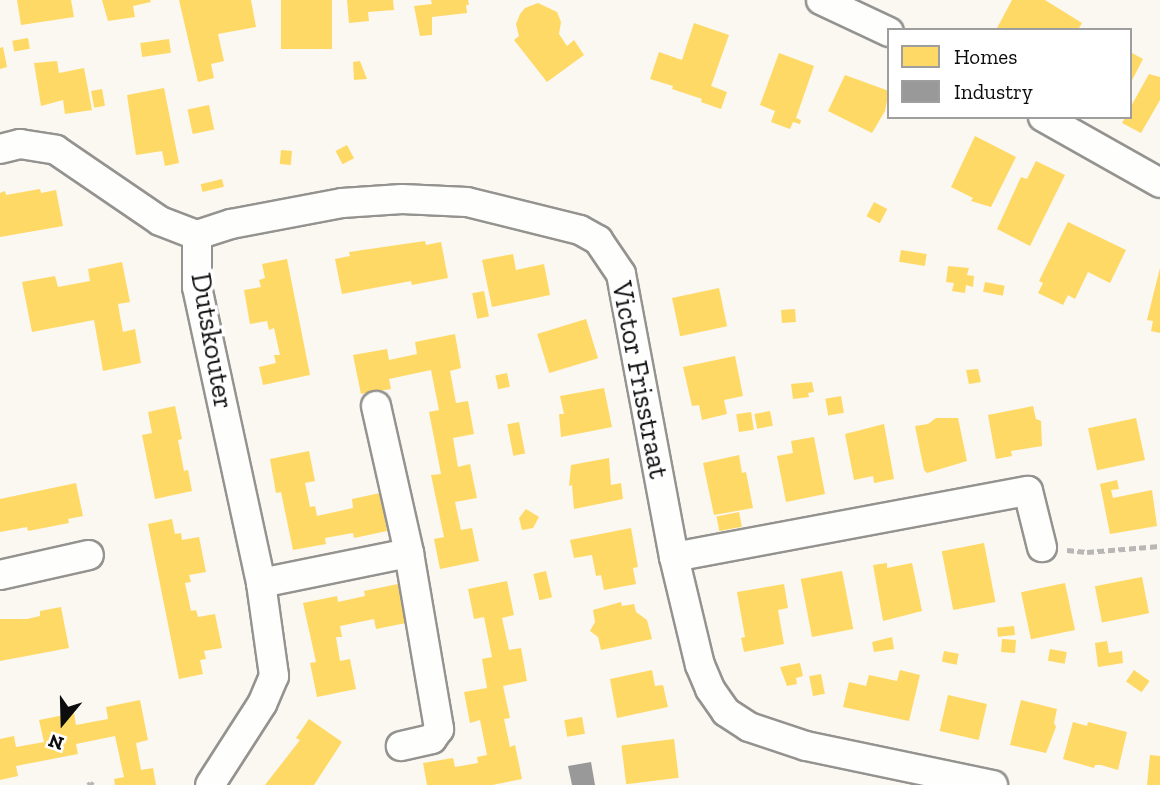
<!DOCTYPE html>
<style>
body{margin:0}
#map{position:relative;width:1160px;height:785px;overflow:hidden;background:#faf8f1;font-family:"Zilla Slab",serif}
div>[style]{position:absolute}
.homes>*{inset:0;background:#ffd966;transform-origin:0 0}
.industry>*{inset:0;background:#999}
.path>*{height:4.5px;margin-top:-2.25px;transform-origin:0;background:repeating-linear-gradient(90deg,#b8b7b6 0 7px,transparent 0 10.5px)}
.roads{filter:drop-shadow(2px 0 #949390) drop-shadow(-2px 0 #949390) drop-shadow(0 2px #949390) drop-shadow(0 -2px #949390)}
.minor>*{height:28px;margin:-14px;padding:0 14px;transform-origin:14px;border-radius:14px;background:#fefefd}
span{translate:-50% -50%;white-space:nowrap;text-align:center;line-height:1.15;-webkit-text-stroke:7px #fff;paint-order:stroke}
.street-label{font-size:28px;color:#0d0d0d}
.legend{position:absolute;left:887px;top:28px;width:245px;height:91px;box-sizing:border-box;background:#fff;border:2px solid #9e9e9e;margin:0;padding:9px 12px;list-style:none;font-size:21px;color:#0d0d0d}
.legend li{display:flex;align-items:center;gap:14px;height:35px}
.legend b{width:35px;border:2px solid #9e9e9e}
.north{position:absolute;left:28px;top:687px;width:70px;height:70px;-webkit-text-stroke:5px #fff;paint-order:stroke;rotate:199deg;font-size:19px;font-weight:700;line-height:28px;text-align:center;color:#0d0d0d}
.north::after{content:'';display:block;margin:auto;width:24px;height:32px;background:#0d0d0d;clip-path:polygon(50% 0,100% 100%,50% 72%,0 100%)}
</style>
<div id="map">
<div class="homes">
<i style="clip-path:polygon(17px 0,71px 0,74px 17px,21px 25px)"></i>
<i style="clip-path:polygon(102px 0,150px 0,151px 2px,133px 6px,135px 17px,108px 21px)"></i>
<i style="clip-path:polygon(179px 0,251px 0,256px 27px,218px 34px,224px 61px,211px 64px,214px 78px,198px 82px)"></i>
<i style="left:281px;top:0;width:51px;height:49px"></i>
<i style="clip-path:polygon(347px 0,393px 0,394px 10px,368px 12px,369px 21px,349px 23px)"></i>
<i style="clip-path:polygon(431px 0,468px 0,469px 5px,466px 5px,467px 13px,432px 17px,432px 35px,420px 36px,414px 6px,432px 4px)"></i>
<i style="clip-path:polygon(1012px 0,1045px 0,1082px 23px,1078px 30px,996px 30px)"></i>
<i style="clip-path:polygon(538px 3px,557px 12px,561px 22px,559px 34px,567px 46px,574px 40px,584px 55px,547px 82px,514px 40px,519px 36px,516px 24px,520px 14px,525px 8px)"></i>
<i style="clip-path:polygon(694px 23px,729px 35px,711px 86px,727px 92px,721px 109px,701px 102px,702px 99px,672px 89px,673px 86px,650px 79px,659px 52px,682px 60px)"></i>
<i style="left:28px;top:38px;width:11px;height:16px;rotate:80deg"></i>
<i style="left:169px;top:39px;width:14px;height:29px;rotate:82deg"></i>
<i style="clip-path:polygon(3px 47px,7px 67px,0 69px,0 48px)"></i>
<i style="clip-path:polygon(779px 53px,814px 66px,796px 118px,801px 120px,800px 124px,793px 122px,790px 129px,771px 122px,775px 111px,760px 105px)"></i>
<i style="clip-path:polygon(1132px 53px,1143px 59px,1130px 84px,1130px 57px)"></i>
<i style="clip-path:polygon(57px 61px,59px 73px,84px 68px,92px 110px,65px 114px,63px 100px,41px 106px,34px 63px)"></i>
<i style="clip-path:polygon(360px 61px,367px 79px,354px 80px,353px 62px)"></i>
<i style="clip-path:polygon(1149px 74px,1160px 77px,1160px 100px,1141px 133px,1122px 123px,1125px 117px,1130px 117px,1130px 108px)"></i>
<i style="clip-path:polygon(845px 75px,889px 91px,885px 111px,872px 133px,828px 111px)"></i>
<i style="clip-path:polygon(164px 88px,179px 163px,165px 166px,162px 151px,136px 155px,127px 95px)"></i>
<i style="left:102px;top:89px;width:17px;height:11px;rotate:80deg"></i>
<i style="left:209px;top:105px;width:25px;height:22px;rotate:78deg"></i>
<i style="clip-path:polygon(975px 136px,1016px 157px,991px 207px,971px 201px,973px 198px,951px 187px)"></i>
<i style="left:347px;top:145px;width:15px;height:13px;rotate:62deg"></i>
<i style="left:281px;top:150px;width:11px;height:14px;rotate:5deg"></i>
<i style="clip-path:polygon(1036px 161px,1065px 175px,1030px 246px,997px 229px,1021px 177px,1027px 179px)"></i>
<i style="left:222px;top:179px;width:8px;height:22px;rotate:76deg"></i>
<i style="clip-path:polygon(40px 189px,41px 193px,56px 190px,63px 226px,0 237px,0 193px,5px 191px,6px 195px)"></i>
<i style="left:874px;top:202px;width:15px;height:16px;rotate:28deg"></i>
<i style="clip-path:polygon(1068px 222px,1126px 250px,1110px 283px,1088px 272px,1075px 299px,1068px 295px,1063px 305px,1038px 293px,1043px 283px,1039px 281px)"></i>
<i style="clip-path:polygon(425px 241px,426px 245px,441px 242px,448px 278px,412px 285px,411px 281px,342px 294px,335px 259px,350px 256px,349px 252px)"></i>
<i style="left:901px;top:250px;width:26px;height:12px;rotate:9deg"></i>
<i style="clip-path:polygon(513px 254px,516px 270px,544px 264px,550px 295px,492px 307px,482px 260px)"></i>
<i style="clip-path:polygon(287px 259px,310px 375px,263px 385px,259px 367px,276px 363px,274px 355px,280px 355px,274px 328px,269px 330px,267px 321px,250px 324px,244px 290px,261px 287px,259px 280px,265px 278px,262px 264px)"></i>
<i style="clip-path:polygon(122px 262px,130px 302px,118px 304px,120px 316px,123px 332px,135px 329px,141px 363px,103px 371px,94px 320px,32px 332px,22px 282px,55px 276px,58px 287px,90px 281px,88px 269px)"></i>
<i style="clip-path:polygon(948px 266px,969px 268px,967px 275px,974px 276px,973px 287px,966px 285px,965px 293px,952px 291px,954px 283px,946px 282px)"></i>
<i style="clip-path:polygon(1160px 268px,1160px 333px,1151px 331px,1153px 321px,1147px 320px)"></i>
<i style="left:985px;top:282px;width:20px;height:10px;rotate:11deg"></i>
<i style="left:719px;top:288px;width:39px;height:48px;rotate:78deg"></i>
<i style="left:484px;top:291px;width:26px;height:12px;rotate:79deg"></i>
<i style="left:795px;top:309px;width:13px;height:14px;rotate:86deg"></i>
<i style="left:586px;top:319px;width:41px;height:51px;rotate:73deg"></i>
<i style="clip-path:polygon(455px 334px,461px 368px,450px 371px,456px 403px,468px 401px,474px 434px,453px 438px,458px 467px,470px 464px,477px 498px,455px 502px,461px 530px,472px 528px,479px 561px,440px 569px,434px 539px,444px 537px,431px 475px,441px 474px,429px 412px,439px 410px,431px 370px,389px 379px,391px 389px,361px 394px,353px 355px,387px 349px,389px 360px,417px 354px,415px 342px)"></i>
<i style="clip-path:polygon(735px 356px,743px 396px,724px 400px,727px 414px,702px 420px,699px 405px,692px 406px,683px 367px)"></i>
<i style="clip-path:polygon(978px 369px,981px 382px,969px 384px,966px 370px)"></i>
<i style="left:507px;top:373px;width:14px;height:12px;rotate:78deg"></i>
<i style="clip-path:polygon(812px 382px,814px 392px,808px 393px,809px 397px,793px 399px,791px 384px)"></i>
<i style="clip-path:polygon(604px 388px,612px 427px,561px 437px,559px 414px,564px 414px,560px 396px)"></i>
<i style="left:841px;top:396px;width:17px;height:16px;rotate:80deg"></i>
<i style="clip-path:polygon(175px 406px,182px 439px,178px 440px,184px 471px,188px 470px,192px 491px,155px 499px,142px 435px,152px 433px,148px 412px)"></i>
<i style="clip-path:polygon(1033px 406px,1036px 419px,1041px 421px,1042px 446px,1011px 451px,1012px 456px,996px 459px,988px 415px)"></i>
<i style="left:770px;top:411px;width:15px;height:16px;rotate:79deg"></i>
<i style="left:751px;top:412px;width:18px;height:15px;rotate:81deg"></i>
<i style="clip-path:polygon(936px 418px,958px 418px,967px 461px,927px 473px,924px 470px,915px 426px,928px 424px)"></i>
<i style="left:1136px;top:418px;width:43px;height:49px;rotate:78deg"></i>
<i style="left:519px;top:422px;width:32px;height:12px;rotate:79deg"></i>
<i style="clip-path:polygon(884px 424px,894px 479px,874px 483px,873px 476px,854px 480px,845px 434px)"></i>
<i style="clip-path:polygon(814px 437px,825px 494px,786px 502px,777px 456px,793px 453px,791px 441px)"></i>
<i style="clip-path:polygon(309px 451px,315px 481px,305px 483px,310px 507px,315px 506px,317px 516px,353px 508px,352px 499px,380px 493px,387px 531px,354px 538px,353px 533px,325px 538px,326px 544px,293px 550px,281px 492px,276px 493px,270px 459px)"></i>
<i style="clip-path:polygon(739px 455px,742px 473px,746px 472px,753px 508px,714px 515px,703px 463px)"></i>
<i style="clip-path:polygon(609px 458px,611px 485px,621px 483px,623px 499px,574px 509px,572px 485px,569px 486px,571px 465px)"></i>
<i style="clip-path:polygon(1117px 480px,1119px 489px,1111px 490px,1113px 498px,1152px 490px,1157px 526px,1110px 534px,1100px 484px)"></i>
<i style="clip-path:polygon(76px 483px,83px 516px,68px 519px,69px 523px,28px 531px,27px 527px,0 532px,0 499px)"></i>
<i style="clip-path:polygon(526px 509px,539px 517px,533px 528px,522px 530px,519px 518px)"></i>
<i style="left:739px;top:512px;width:15px;height:23px;rotate:79deg"></i>
<i style="clip-path:polygon(172px 519px,175px 534px,181px 533px,182px 540px,199px 537px,206px 572px,189px 575px,191px 582px,185px 583px,191px 611px,196px 610px,198px 617px,215px 614px,222px 648px,204px 651px,206px 659px,200px 660px,203px 674px,179px 679px,148px 524px)"></i>
<i style="clip-path:polygon(631px 528px,638px 567px,633px 568px,636px 584px,604px 590px,601px 575px,596px 576px,592px 555px,574px 558px,570px 540px)"></i>
<i style="left:984px;top:543px;width:60px;height:43px;rotate:79deg"></i>
<i style="clip-path:polygon(887px 563px,887px 568px,912px 563px,922px 611px,883px 621px,873px 565px)"></i>
<i style="left:546px;top:571px;width:27px;height:13px;rotate:77deg"></i>
<i style="left:842px;top:571px;width:59px;height:42px;rotate:79deg"></i>
<i style="left:1142px;top:577px;width:37px;height:48px;rotate:79deg"></i>
<i style="clip-path:polygon(507px 581px,514px 615px,502px 618px,509px 650px,521px 648px,527px 681px,503px 686px,510px 718px,504px 719px,510px 747px,515px 745px,522px 779px,492px 785px,427px 785px,423px 763px,453px 758px,455px 767px,478px 763px,477px 757px,487px 755px,480px 720px,470px 723px,464px 692px,487px 688px,482px 659px,492px 657px,484px 617px,474px 619px,468px 589px)"></i>
<i style="left:1065px;top:583px;width:48px;height:45px;rotate:78deg"></i>
<i style="clip-path:polygon(398px 584px,406px 623px,376px 629px,374px 619px,340px 626px,342px 637px,336px 637px,340px 661px,350px 659px,356px 689px,317px 697px,310px 663px,316px 662px,303px 603px,337px 596px,338px 602px,365px 596px,364px 591px)"></i>
<i style="clip-path:polygon(784px 584px,788px 608px,778px 610px,784px 644px,744px 652px,741px 638px,745px 637px,737px 592px)"></i>
<i style="clip-path:polygon(621px 602px,622px 606px,634px 604px,636px 612px,647px 620px,652px 639px,601px 650px,598px 637px,590px 631px,595px 622px,593px 610px)"></i>
<i style="clip-path:polygon(61px 607px,69px 648px,0 661px,0 619px,27px 619px,40px 616px,40px 611px)"></i>
<i style="left:1014px;top:626px;width:9px;height:17px;rotate:84deg"></i>
<i style="clip-path:polygon(892px 637px,894px 649px,874px 652px,872px 642px)"></i>
<i style="left:1002px;top:639px;width:14px;height:13px;rotate:4deg"></i>
<i style="clip-path:polygon(1107px 641px,1109px 653px,1122px 651px,1123px 663px,1098px 667px,1095px 643px)"></i>
<i style="left:1050px;top:649px;width:17px;height:12px;rotate:10deg"></i>
<i style="left:944px;top:651px;width:15px;height:11px;rotate:11deg"></i>
<i style="clip-path:polygon(800px 663px,803px 676px,796px 678px,797px 684px,787px 686px,780px 667px)"></i>
<i style="clip-path:polygon(652px 670px,655px 686px,663px 685px,668px 707px,617px 718px,610px 679px)"></i>
<i style="clip-path:polygon(900px 670px,920px 675px,909px 721px,843px 707px,849px 682px,866px 686px,869px 675px,897px 681px)"></i>
<i style="left:1134px;top:670px;width:19px;height:14px;rotate:35deg"></i>
<i style="left:821px;top:674px;width:20px;height:12px;rotate:79deg"></i>
<i style="left:948px;top:695px;width:40px;height:37px;rotate:13deg"></i>
<i style="clip-path:polygon(140px 700px,148px 740px,136px 743px,141px 770px,153px 768px,156px 785px,115px 785px,114px 779px,124px 777px,115px 736px,76px 744px,78px 754px,16px 766px,18px 776px,0 780px,0 739px,14px 736px,16px 747px,44px 742px,39px 720px,74px 713px,76px 725px,108px 719px,106px 707px)"></i>
<i style="clip-path:polygon(1021px 700px,1057px 709px,1054px 723px,1056px 727px,1046px 753px,1010px 745px)"></i>
<i style="left:582px;top:717px;width:17px;height:18px;rotate:80deg"></i>
<i style="clip-path:polygon(309px 719px,342px 742px,314px 785px,265px 785px,300px 740px,296px 738px)"></i>
<i style="clip-path:polygon(1073px 722px,1087px 726px,1088px 722px,1127px 732px,1118px 770px,1101px 765px,1095px 765px,1094px 768px,1063px 759px)"></i>
<i style="left:674px;top:739px;width:39px;height:53px;rotate:83deg"></i>
<i style="clip-path:polygon(1150px 755px,1160px 756px,1160px 785px,1147px 785px)"></i>
</div>
<div class="industry">
<i style="clip-path:polygon(591px 762px,595px 785px,572px 785px,568px 766px)"></i>
</div>
<div class="path">
<i style="left:1067px;top:550px;width:20px;rotate:6deg"></i>
<i style="left:1087px;top:552px;width:73px;rotate:-4.7deg"></i>
<i style="left:88px;top:785px;width:3px;rotate:-45deg"></i>
<i style="left:90px;top:783px;width:4px;rotate:27deg"></i>
</div>
<div class="roads">
<div class="minor">
<i style="left:821px;top:0;width:75px;rotate:25.2deg"></i>
<i style="left:1043px;top:117px;width:134px;rotate:29.4deg"></i>
<i style="left:0;top:149px;width:21px;rotate:-14deg"></i>
<i style="left:20px;top:144px;width:36px;rotate:9deg"></i>
<i style="left:56px;top:150px;width:126px;rotate:34.3deg"></i>
<i style="left:160px;top:221px;width:40px;rotate:21deg"></i>
<i style="left:197px;top:235px;width:36px;rotate:-18deg"></i>
<i style="left:231px;top:224px;width:113px;rotate:-10.7deg"></i>
<i style="left:342px;top:203px;width:60px;rotate:-3.8deg"></i>
<i style="left:402px;top:199px;width:65px;rotate:2.6deg"></i>
<i style="left:467px;top:202px;width:116px;rotate:13.9deg"></i>
<i style="left:580px;top:230px;width:21px;rotate:29deg"></i>
<i style="left:598px;top:240px;width:41px;rotate:55.9deg"></i>
<i style="left:621px;top:274px;width:288px;rotate:79.4deg"></i>
<i style="left:674px;top:557px;width:111px;rotate:76.5deg"></i>
<i style="left:700px;top:665px;width:26px;rotate:67deg"></i>
<i style="left:710px;top:689px;width:28px;rotate:55deg"></i>
<i style="left:726px;top:712px;width:27px;rotate:33deg"></i>
<i style="left:749px;top:727px;width:60px;rotate:18.4deg"></i>
<i style="left:806px;top:746px;width:191px;rotate:11.8deg"></i>
<i style="left:197px;top:235px;width:52px;rotate:90deg"></i>
<i style="left:197px;top:287px;width:303px;rotate:77.8deg"></i>
<i style="left:261px;top:583px;width:94px;rotate:82deg"></i>
<i style="left:274px;top:676px;width:30px;rotate:113deg"></i>
<i style="left:262px;top:704px;width:96px;rotate:122.7deg"></i>
<i style="left:376px;top:406px;width:151px;rotate:77.3deg"></i>
<i style="left:674px;top:557px;width:360px;rotate:-10.6deg"></i>
<i style="left:1028px;top:491px;width:58px;rotate:76deg"></i>
<i style="left:0;top:575px;width:91px;rotate:-12.7deg"></i>
<i style="left:261px;top:583px;width:151px;rotate:-11.5deg"></i>
<i style="left:409px;top:553px;width:179px;rotate:80.3deg"></i>
<i style="left:439px;top:729px;width:12px;rotate:125deg"></i>
<i style="left:432px;top:739px;width:32px;rotate:167deg"></i>
</div>
</div>
<div class="street-label">
<span style="left:212px;top:341px;rotate:80deg">Dutskouter</span>
<span style="left:640px;top:380px;rotate:79deg">Victor Frisstraat</span>
</div>
<ul class="legend">
<li><b style="height:19px;background:#ffd966"></b>Homes</li>
<li><b style="height:19px;background:#999"></b>Industry</li>
</ul>
<div class="north">N</div>
</div>
